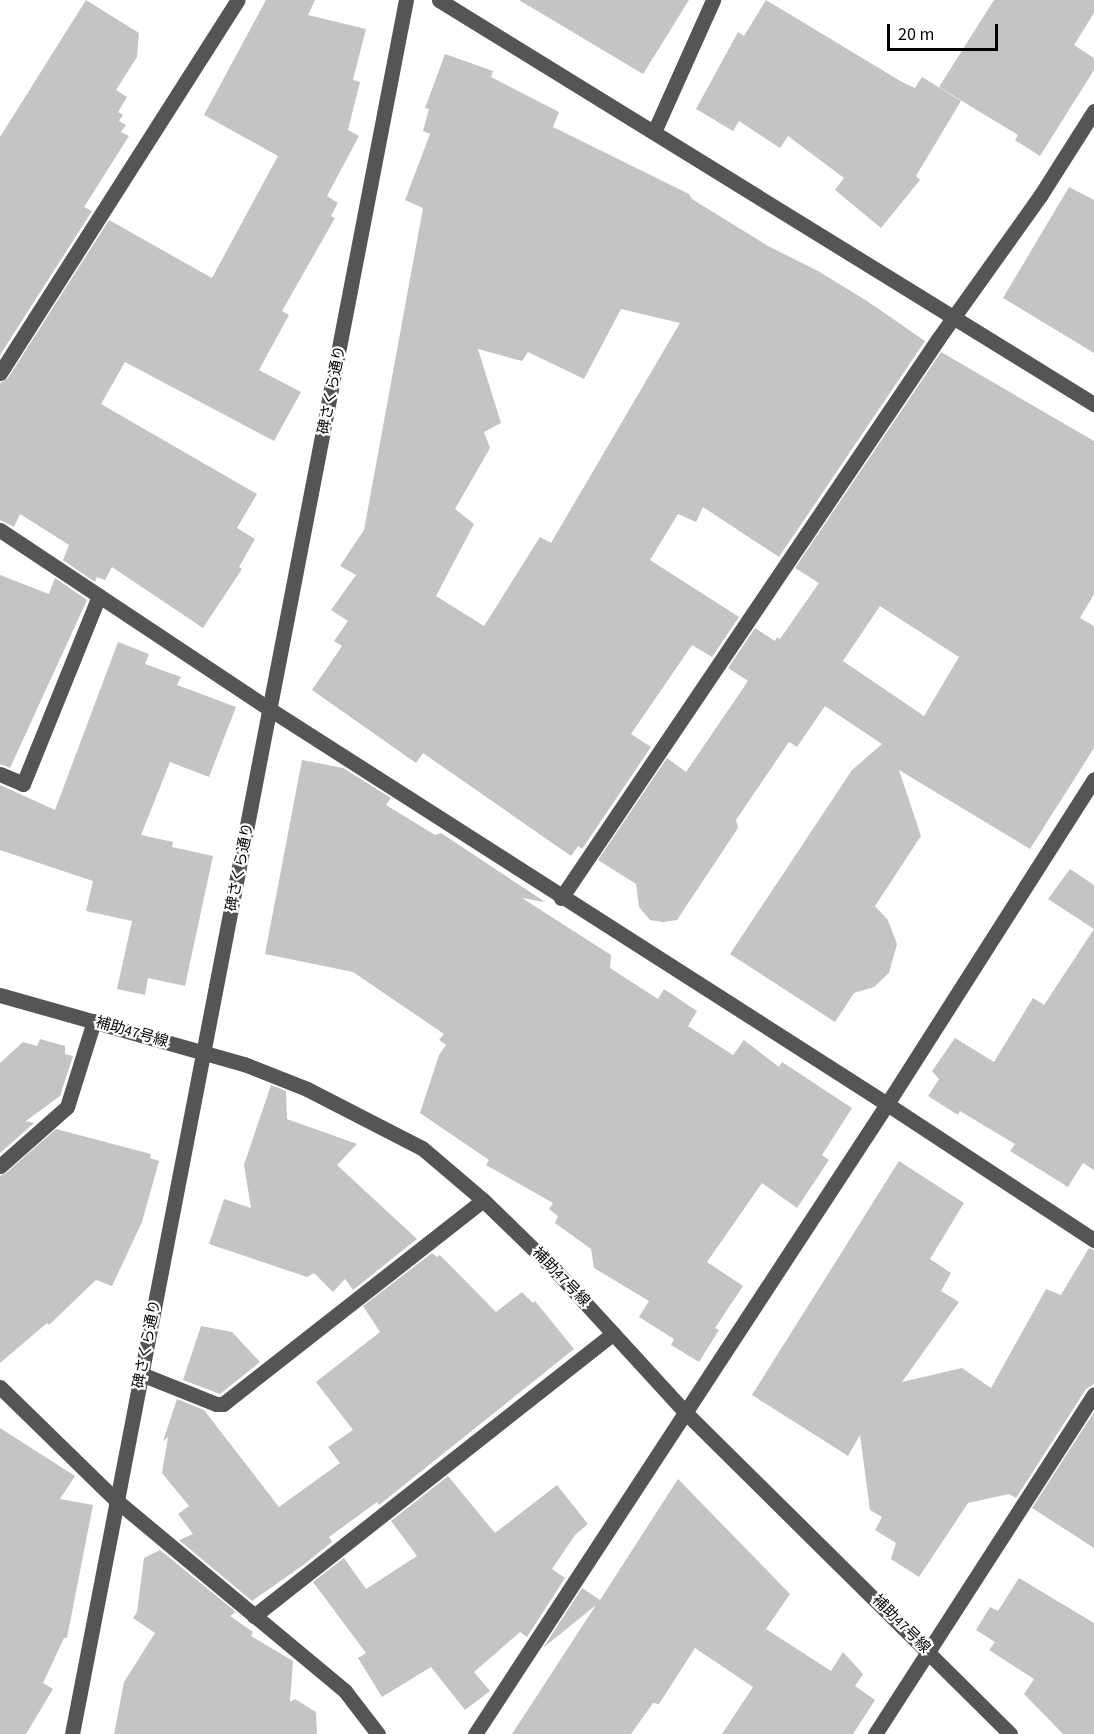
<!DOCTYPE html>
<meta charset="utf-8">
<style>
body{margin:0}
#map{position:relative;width:1094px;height:1734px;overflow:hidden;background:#fff;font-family:"Source Sans 3","Noto Sans JP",sans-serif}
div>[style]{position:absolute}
.building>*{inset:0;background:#c4c4c4}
.minor>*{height:15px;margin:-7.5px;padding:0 7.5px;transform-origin:7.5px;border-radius:7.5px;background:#555}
span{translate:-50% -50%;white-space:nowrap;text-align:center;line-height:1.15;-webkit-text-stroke:4.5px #fff;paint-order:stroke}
.street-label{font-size:15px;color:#000}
.scale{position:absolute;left:887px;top:24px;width:111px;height:27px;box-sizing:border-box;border:3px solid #000;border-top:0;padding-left:8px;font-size:18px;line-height:21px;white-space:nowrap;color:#000;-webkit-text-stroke:4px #fff;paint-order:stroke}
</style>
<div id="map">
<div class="building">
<i style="clip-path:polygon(86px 0,139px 33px,137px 57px,116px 90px,127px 97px,118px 112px,123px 115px,119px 121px,126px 125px,121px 132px,129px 136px,84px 207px,92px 211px,0 355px,0 137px)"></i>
<i style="clip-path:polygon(266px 0,315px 0,308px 15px,366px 29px,353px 80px,360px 82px,348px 130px,359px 136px,327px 196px,338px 203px,331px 216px,335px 218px,282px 311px,289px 315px,259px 370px,301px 392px,274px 441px,125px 362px,101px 404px,257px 494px,237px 528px,255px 539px,239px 567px,242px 569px,203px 628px,112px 567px,105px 580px,97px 577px,95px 582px,63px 560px,69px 545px,20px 514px,14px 527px,0 520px,0 383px,8px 378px,109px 220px,212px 278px,278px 156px,204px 115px)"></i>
<i style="clip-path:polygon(519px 0,689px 0,643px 74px)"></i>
<i style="clip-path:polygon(766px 0,902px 82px,915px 88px,922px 77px,961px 101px,916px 176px,920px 180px,881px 228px,835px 190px,844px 178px,788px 136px,780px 148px,739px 121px,733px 131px,696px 109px,738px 32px,744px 36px)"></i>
<i style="clip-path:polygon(994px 0,1094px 0,1094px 13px,1074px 45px,1094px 58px,1094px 70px,1040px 156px,1015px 140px,1018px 135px,939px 87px)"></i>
<i style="clip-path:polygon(evenodd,445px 54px,493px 71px,491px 77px,559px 112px,553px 127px,689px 194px,692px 199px,768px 246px,818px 271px,867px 301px,925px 341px,779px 557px,703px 507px,696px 522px,678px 514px,650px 560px,739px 617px,712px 657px,692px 645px,631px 734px,651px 747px,582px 849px,578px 846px,571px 856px,423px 753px,416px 763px,312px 690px,342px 646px,334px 641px,348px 621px,331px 610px,356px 575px,340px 566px,364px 530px,423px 208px,405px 200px,430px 134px,423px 131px,429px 109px,425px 108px,445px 54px,621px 309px,680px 323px,551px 543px,540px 537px,484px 626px,436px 596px,474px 524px,455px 509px,490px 448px,484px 432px,501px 423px,478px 349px,522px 361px,528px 352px,584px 379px,621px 309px)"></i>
<i style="clip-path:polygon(1069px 187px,1094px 200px,1094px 353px,1003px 298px)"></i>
<i style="clip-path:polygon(evenodd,941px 352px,1094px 441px,1094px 594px,1080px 618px,1094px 626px,1094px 748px,1030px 849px,899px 770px,921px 836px,875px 906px,888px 920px,897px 944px,889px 973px,874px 987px,854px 993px,835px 1022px,730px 954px,852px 770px,882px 744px,825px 706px,797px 747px,789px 742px,736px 820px,738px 828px,677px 920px,663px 922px,650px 920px,639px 907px,636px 884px,598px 860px,667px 758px,686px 772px,748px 681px,728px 668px,755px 628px,775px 641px,777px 637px,780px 639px,819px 583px,795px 568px,941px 352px,880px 606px,959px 657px,924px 716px,843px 661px,880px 606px)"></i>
<i style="clip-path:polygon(0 575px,49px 594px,55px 578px,87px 600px,10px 768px,0 764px)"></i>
<i style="clip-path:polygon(118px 642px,149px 654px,145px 664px,181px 677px,177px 685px,236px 707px,209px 777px,170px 762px,141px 835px,173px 842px,172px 847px,213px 856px,185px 986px,148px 978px,145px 995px,117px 989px,132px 921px,86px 911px,93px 881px,0 850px,0 785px,55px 810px)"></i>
<i style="clip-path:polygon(302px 760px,343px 768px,391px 798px,386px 805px,435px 835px,441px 833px,545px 902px,522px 898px,611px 955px,610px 968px,658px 999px,664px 989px,697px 1011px,688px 1026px,733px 1055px,744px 1040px,779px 1067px,782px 1062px,852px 1108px,822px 1155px,829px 1160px,797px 1208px,762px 1183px,707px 1262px,743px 1286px,715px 1328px,719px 1330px,699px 1362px,671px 1345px,674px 1339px,639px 1317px,649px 1301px,594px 1268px,591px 1249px,555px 1223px,558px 1216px,549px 1209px,553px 1203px,486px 1165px,489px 1160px,420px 1113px,439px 1055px,446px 1045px,439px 1040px,444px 1034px,353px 972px,265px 954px)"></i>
<i style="clip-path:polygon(1070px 869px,1094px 885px,1094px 929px,1048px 899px)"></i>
<i style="clip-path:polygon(1094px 929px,1094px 1170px,1083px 1163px,1068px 1187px,1010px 1151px,1015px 1144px,960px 1111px,958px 1115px,928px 1096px,939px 1079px,932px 1071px,955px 1038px,994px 1062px,1033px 998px,1044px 1005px)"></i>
<i style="clip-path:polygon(40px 1039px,65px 1046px,65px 1054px,73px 1056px,60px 1096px,26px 1121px,34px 1123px,0 1153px,0 1063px,23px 1042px,37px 1046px)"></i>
<i style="clip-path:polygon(271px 1085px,286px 1091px,287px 1119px,357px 1144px,337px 1165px,417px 1239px,353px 1290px,345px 1279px,333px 1292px,314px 1273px,307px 1277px,209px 1244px,224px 1199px,251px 1208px,244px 1165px)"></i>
<i style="clip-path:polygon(56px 1129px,151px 1154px,150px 1158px,159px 1161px,142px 1222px,112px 1286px,96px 1280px,49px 1325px,47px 1323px,0 1363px,0 1176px,6px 1173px)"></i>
<i style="clip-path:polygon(899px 1161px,964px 1203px,930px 1259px,951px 1273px,941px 1291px,959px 1302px,902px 1382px,962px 1368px,991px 1388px,1046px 1289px,1061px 1295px,1089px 1248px,1094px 1250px,1094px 1384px,1086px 1389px,1016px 1498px,1009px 1494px,968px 1503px,919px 1577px,891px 1559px,896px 1543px,875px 1530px,882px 1517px,870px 1510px,860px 1435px,848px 1456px,752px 1395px)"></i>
<i style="clip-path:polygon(432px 1253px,437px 1257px,440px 1255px,496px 1312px,522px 1292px,533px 1303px,535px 1301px,574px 1349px,379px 1505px,377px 1502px,329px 1537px,332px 1542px,302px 1566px,252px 1601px,179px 1540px,193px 1534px,178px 1514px,189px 1506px,162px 1473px,168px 1437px,163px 1441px,177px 1399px,204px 1410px,279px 1507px,340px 1463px,328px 1447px,353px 1430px,316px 1382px,380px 1332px,363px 1306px)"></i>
<i style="clip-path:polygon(201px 1326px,232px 1332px,260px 1362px,220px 1394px,183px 1380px)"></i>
<i style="clip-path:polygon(1094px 1412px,1094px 1548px,1032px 1508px)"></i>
<i style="clip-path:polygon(0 1428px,75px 1476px,60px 1499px,93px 1505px,67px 1638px,64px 1638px,43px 1683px,53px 1689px,26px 1734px,0 1734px)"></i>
<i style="clip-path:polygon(448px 1476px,495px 1533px,557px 1485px,588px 1524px,575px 1535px,552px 1569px,565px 1578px,527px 1637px,520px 1632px,474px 1672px,490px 1691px,465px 1710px,431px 1667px,382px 1697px,358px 1658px,366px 1653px,313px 1582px,344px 1558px,366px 1589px,417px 1556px,391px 1521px)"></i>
<i style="clip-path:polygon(678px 1479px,790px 1594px,766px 1629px,831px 1671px,843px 1652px,863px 1674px,855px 1686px,875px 1700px,853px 1734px,722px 1734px,753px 1687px,695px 1648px,659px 1704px,653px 1703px,631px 1734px,512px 1734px,596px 1605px,543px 1648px,582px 1588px,600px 1600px)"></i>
<i style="clip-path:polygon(160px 1550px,236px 1612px,230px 1616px,253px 1632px,251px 1636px,293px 1661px,290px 1702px,295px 1699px,316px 1712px,317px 1734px,114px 1734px,124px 1682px,155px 1633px,133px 1618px,137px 1612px,144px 1558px)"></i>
<i style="clip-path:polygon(1019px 1578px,1094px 1623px,1094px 1734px,1063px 1734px,1024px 1694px,1034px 1679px,989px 1650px,995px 1642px,976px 1630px,990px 1607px,998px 1611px)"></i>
</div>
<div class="minor">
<i style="left:439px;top:0;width:770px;rotate:31.67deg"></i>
<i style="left:654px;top:132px;width:145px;rotate:-65.9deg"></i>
<i style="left:0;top:373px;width:442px;rotate:-57.5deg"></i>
<i style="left:0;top:530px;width:325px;rotate:33.6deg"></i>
<i style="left:271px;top:710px;width:731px;rotate:32.6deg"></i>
<i style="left:887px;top:1104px;width:248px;rotate:33.3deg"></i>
<i style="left:0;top:774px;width:25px;rotate:23deg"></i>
<i style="left:23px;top:784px;width:203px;rotate:-68deg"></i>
<i style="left:561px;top:898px;width:674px;rotate:-56deg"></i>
<i style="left:938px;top:339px;width:176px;rotate:-54.5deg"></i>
<i style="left:1040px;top:196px;width:101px;rotate:-57.6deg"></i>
<i style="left:0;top:995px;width:254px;rotate:15.8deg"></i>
<i style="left:244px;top:1064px;width:68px;rotate:21.6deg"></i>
<i style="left:307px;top:1089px;width:129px;rotate:27.2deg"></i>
<i style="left:422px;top:1148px;width:80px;rotate:40.4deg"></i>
<i style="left:483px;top:1200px;width:99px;rotate:44.2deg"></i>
<i style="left:554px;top:1269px;width:195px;rotate:47.5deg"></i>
<i style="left:686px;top:1413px;width:456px;rotate:44.7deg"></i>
<i style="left:0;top:1166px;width:89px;rotate:-41.4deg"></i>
<i style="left:67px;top:1107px;width:90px;rotate:-72.6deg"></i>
<i style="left:141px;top:1374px;width:81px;rotate:21.8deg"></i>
<i style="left:216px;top:1404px;width:7px"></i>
<i style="left:223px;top:1404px;width:330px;rotate:-38.1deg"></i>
<i style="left:0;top:1387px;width:163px;rotate:44.3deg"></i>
<i style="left:117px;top:1501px;width:297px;rotate:39.8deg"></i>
<i style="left:345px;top:1691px;width:54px;rotate:52.5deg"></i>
<i style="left:254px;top:1616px;width:457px;rotate:-38.2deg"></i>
<i style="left:72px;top:1734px;width:1766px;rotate:-79.1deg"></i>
<i style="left:475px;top:1734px;width:753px;rotate:-56.82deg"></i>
<i style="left:887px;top:1104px;width:385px;rotate:-57.5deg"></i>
<i style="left:875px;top:1734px;width:404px;rotate:-57.2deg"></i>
</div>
<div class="street-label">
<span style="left:332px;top:390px;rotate:-79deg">碑さくら通り</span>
<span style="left:240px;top:867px;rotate:-79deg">碑さくら通り</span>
<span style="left:132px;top:1032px;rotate:16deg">補助47号線</span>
<span style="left:561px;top:1277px;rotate:46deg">補助47号線</span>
<span style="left:147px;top:1344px;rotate:-79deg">碑さくら通り</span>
<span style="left:901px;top:1624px;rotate:45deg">補助47号線</span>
</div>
<div class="scale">20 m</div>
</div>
